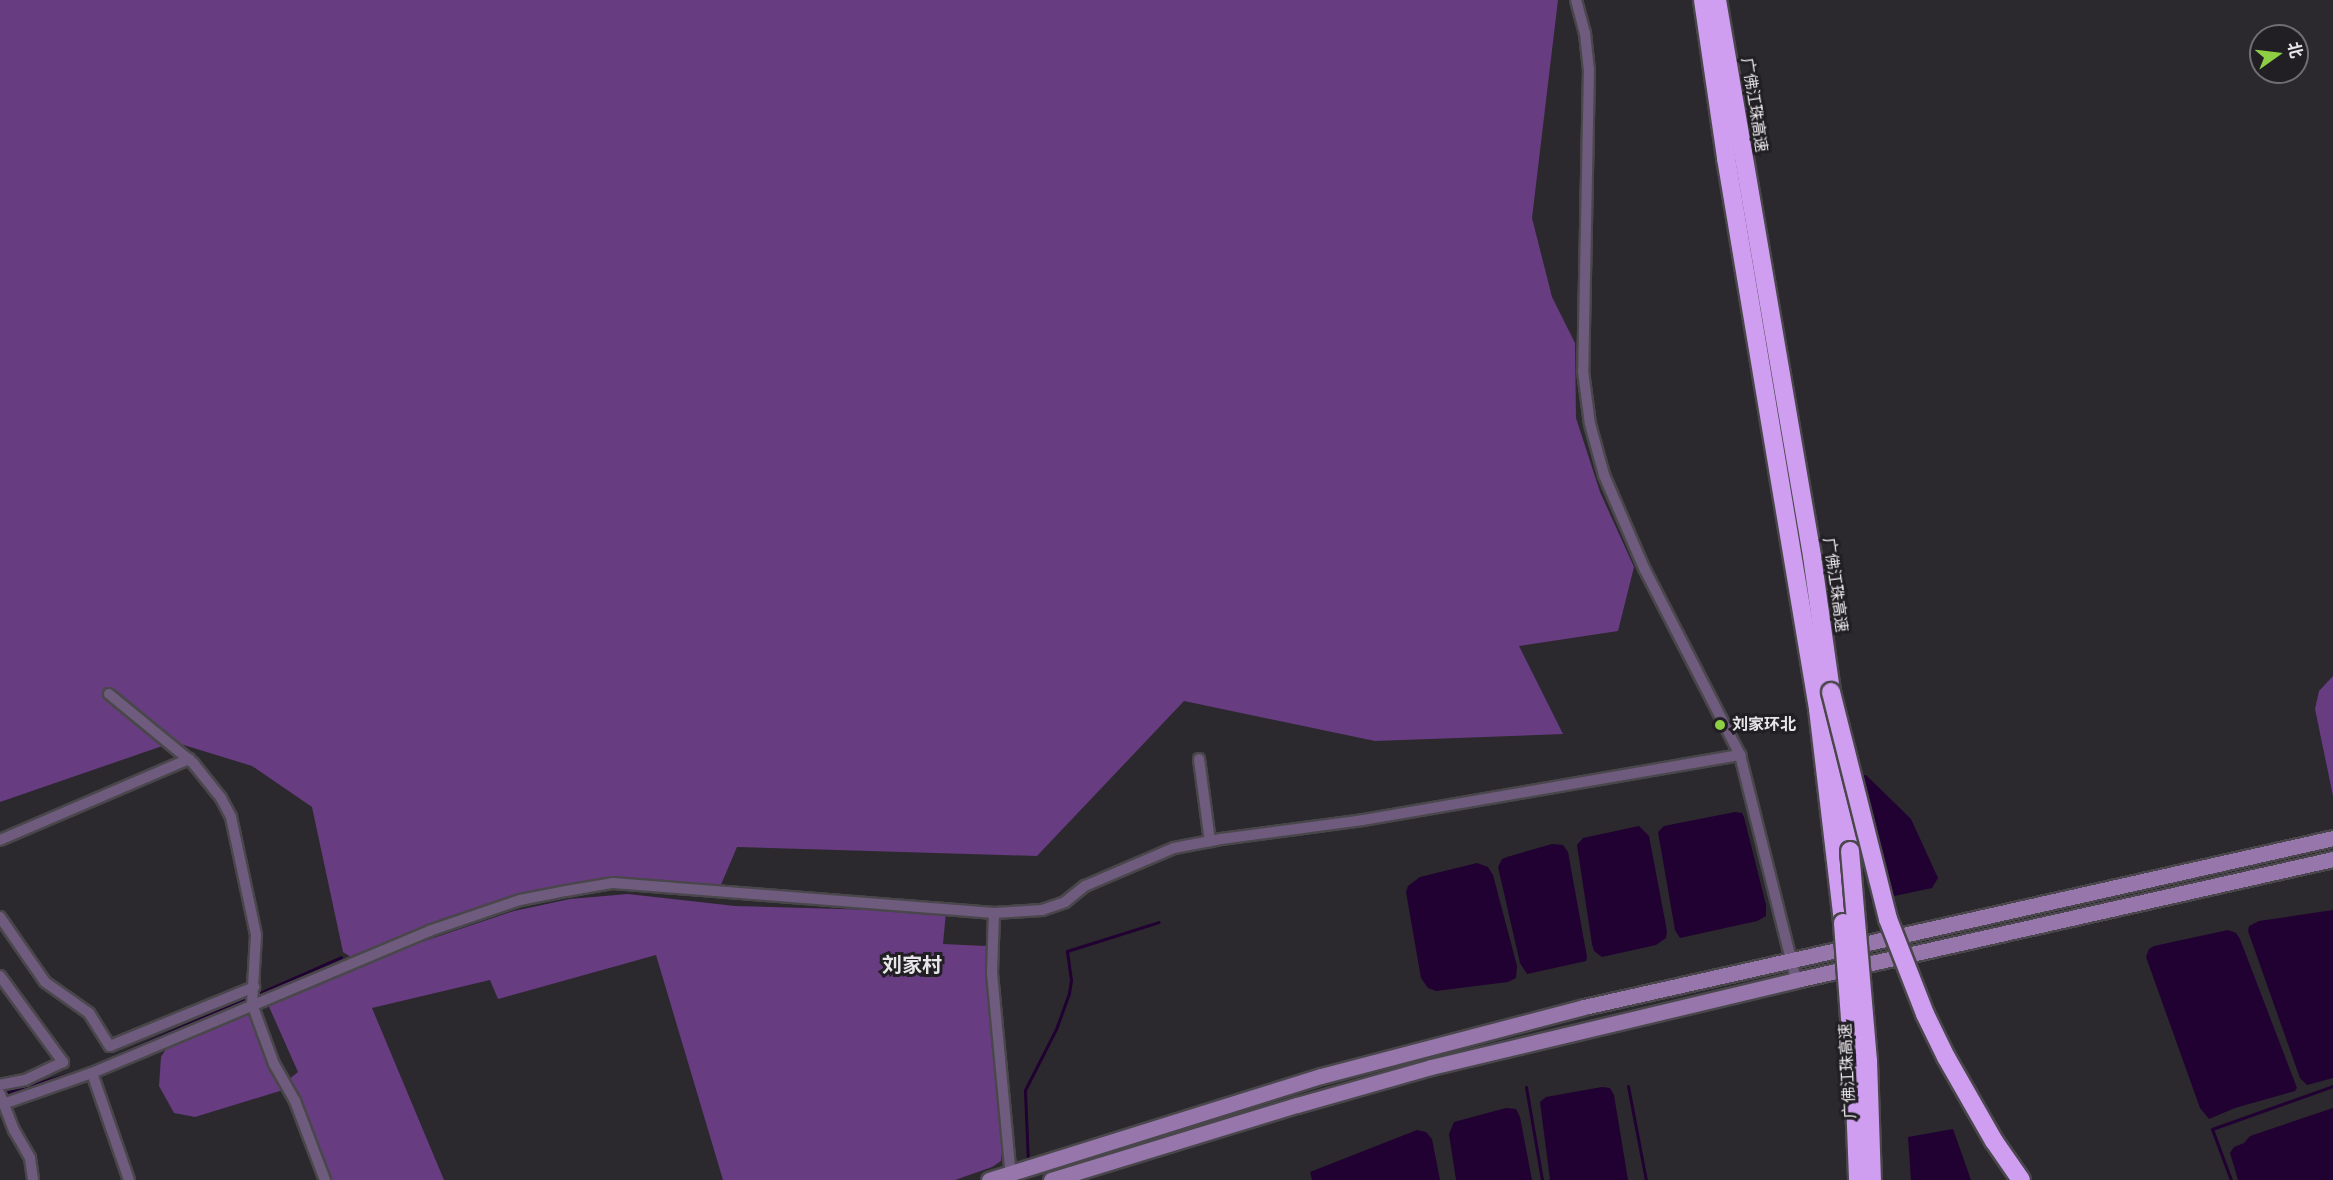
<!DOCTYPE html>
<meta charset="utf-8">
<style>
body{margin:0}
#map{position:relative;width:2333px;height:1180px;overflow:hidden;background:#2b292d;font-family:"Roboto Condensed","Noto Sans SC",sans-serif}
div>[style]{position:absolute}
.green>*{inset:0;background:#673c81}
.water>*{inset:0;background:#210032}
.stream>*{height:3px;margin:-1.5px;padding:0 1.5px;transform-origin:1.5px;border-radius:1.5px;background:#210032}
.roads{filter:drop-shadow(2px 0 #49474b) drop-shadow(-2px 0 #49474b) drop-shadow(0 2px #49474b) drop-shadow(0 -2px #49474b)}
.street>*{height:10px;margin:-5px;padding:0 5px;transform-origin:5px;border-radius:5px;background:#6f5b7d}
.secondary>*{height:15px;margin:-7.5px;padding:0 7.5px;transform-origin:7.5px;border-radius:7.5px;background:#9676ab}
.highway>*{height:18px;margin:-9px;padding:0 9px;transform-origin:9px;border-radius:9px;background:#d09ef1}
.bridges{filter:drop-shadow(2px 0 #49474b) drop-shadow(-2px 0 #49474b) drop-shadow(0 2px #49474b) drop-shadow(0 -2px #49474b)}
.highway-bridge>*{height:18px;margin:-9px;padding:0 9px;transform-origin:9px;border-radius:9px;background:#d09ef1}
.dots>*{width:16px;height:16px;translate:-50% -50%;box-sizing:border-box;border:3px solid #211f23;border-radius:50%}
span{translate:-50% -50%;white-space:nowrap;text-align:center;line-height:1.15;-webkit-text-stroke:6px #211f23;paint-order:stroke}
.street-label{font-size:16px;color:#e7e5e8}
.poi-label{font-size:16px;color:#e7e5e8;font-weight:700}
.left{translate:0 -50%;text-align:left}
.quarter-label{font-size:20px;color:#e7e5e8;font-weight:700}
.north{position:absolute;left:2249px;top:24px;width:60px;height:60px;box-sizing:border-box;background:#211f23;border:2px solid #706e72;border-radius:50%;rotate:76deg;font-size:16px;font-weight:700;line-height:24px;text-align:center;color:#e7e5e8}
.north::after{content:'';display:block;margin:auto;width:21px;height:27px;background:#8dce44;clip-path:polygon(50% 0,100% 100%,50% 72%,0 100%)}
</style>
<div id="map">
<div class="green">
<i style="clip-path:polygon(0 0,1558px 0,1532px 218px,1552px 297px,1575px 343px,1576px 418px,1600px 492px,1634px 567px,1618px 631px,1519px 646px,1563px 734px,1375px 741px,1184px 701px,1037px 856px,737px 847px,720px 887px,626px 878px,530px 891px,441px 919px,354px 959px,343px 952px,312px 807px,252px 766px,174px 742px,0 802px)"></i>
<i style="clip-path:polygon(2333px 676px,2333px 796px,2315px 709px,2319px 691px)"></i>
<i style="clip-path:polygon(628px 894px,735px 906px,946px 912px,943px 944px,986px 946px,1002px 1151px,1001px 1161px,992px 1167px,955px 1180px,723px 1180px,656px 955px,498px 999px,490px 980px,372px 1008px,444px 1180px,327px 1180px,288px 1080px,298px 1072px,266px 1000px,389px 953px,514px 911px,570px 899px)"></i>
<i style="clip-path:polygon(244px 1012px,253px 1019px,283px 1090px,195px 1117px,174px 1113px,159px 1086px,161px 1057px,171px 1041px)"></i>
</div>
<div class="water">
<i style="clip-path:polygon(1866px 775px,1911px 819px,1938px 878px,1932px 888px,1871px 901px,1851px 777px)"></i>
<i style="clip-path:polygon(1735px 812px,1742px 813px,1744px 817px,1766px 905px,1766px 916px,1757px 921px,1680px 938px,1675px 930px,1658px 832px,1664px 826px)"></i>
<i style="clip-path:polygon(1639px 826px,1649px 836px,1667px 931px,1666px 938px,1656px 945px,1602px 957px,1594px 951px,1592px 944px,1577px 845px,1583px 838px)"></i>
<i style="clip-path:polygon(1552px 844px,1563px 845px,1568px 852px,1587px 957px,1586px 961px,1527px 974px,1520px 963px,1498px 867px,1502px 859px,1507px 857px)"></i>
<i style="clip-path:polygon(1477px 863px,1488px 867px,1493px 875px,1517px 966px,1516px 978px,1508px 982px,1436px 991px,1428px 988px,1421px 978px,1406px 892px,1408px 886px,1420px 877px)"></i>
<i style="clip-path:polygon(2333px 910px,2333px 1078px,2307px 1085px,2300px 1078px,2248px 931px,2249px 926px,2259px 921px)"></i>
<i style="clip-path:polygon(2228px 930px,2236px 933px,2240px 939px,2297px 1088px,2295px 1091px,2235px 1108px,2209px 1119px,2200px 1108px,2146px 957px,2149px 949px,2154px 946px)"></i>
<i style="clip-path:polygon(1602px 1087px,1610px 1088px,1614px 1095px,1628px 1180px,1550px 1180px,1540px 1102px,1546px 1097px)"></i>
<i style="clip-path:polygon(1506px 1108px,1516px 1109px,1520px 1117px,1532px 1180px,1456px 1180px,1449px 1134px,1454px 1122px)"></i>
<i style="clip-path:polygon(2333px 1108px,2333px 1180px,2238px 1180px,2230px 1153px,2234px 1147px,2244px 1143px,2250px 1136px)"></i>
<i style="clip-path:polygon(1953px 1129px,1971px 1180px,1911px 1180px,1908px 1137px)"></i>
<i style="clip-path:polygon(1417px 1130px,1426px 1132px,1432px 1139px,1440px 1180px,1312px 1180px,1310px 1172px)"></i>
</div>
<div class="stream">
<i style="left:255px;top:995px;width:94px;rotate:-23.8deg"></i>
<i style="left:1628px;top:1086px;width:96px;rotate:79.2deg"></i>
<i style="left:1526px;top:1087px;width:94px;rotate:80.2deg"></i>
<i style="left:1px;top:1094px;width:88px;rotate:-16.6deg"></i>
<i style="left:85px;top:1069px;width:179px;rotate:-23.7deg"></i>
<i style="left:1028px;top:1163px;width:73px;rotate:-92.4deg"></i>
<i style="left:1025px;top:1090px;width:68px;rotate:-63.1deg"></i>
<i style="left:1056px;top:1029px;width:38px;rotate:-70deg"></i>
<i style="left:1069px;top:993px;width:13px;rotate:-81deg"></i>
<i style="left:1071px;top:980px;width:29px;rotate:-98deg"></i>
<i style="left:1067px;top:951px;width:96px;rotate:-17.5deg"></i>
<i style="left:2231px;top:1180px;width:54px;rotate:-110.4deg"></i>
<i style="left:2212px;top:1129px;width:128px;rotate:-19.6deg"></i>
</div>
<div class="roads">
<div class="street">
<i style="left:1576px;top:0;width:34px;rotate:75deg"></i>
<i style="left:1585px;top:33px;width:36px;rotate:84deg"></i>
<i style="left:1589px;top:69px;width:302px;rotate:91.1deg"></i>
<i style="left:1583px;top:371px;width:53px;rotate:82.5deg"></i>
<i style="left:1590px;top:424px;width:53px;rotate:74.6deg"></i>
<i style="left:1604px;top:475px;width:103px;rotate:66.7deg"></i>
<i style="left:1645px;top:570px;width:208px;rotate:62.8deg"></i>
<i style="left:1740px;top:755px;width:232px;rotate:76deg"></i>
<i style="left:109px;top:694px;width:109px;rotate:39.4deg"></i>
<i style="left:193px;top:763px;width:45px;rotate:51.3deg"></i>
<i style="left:221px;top:798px;width:21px;rotate:62deg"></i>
<i style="left:231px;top:817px;width:121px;rotate:78deg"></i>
<i style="left:256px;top:935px;width:69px;rotate:93.3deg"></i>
<i style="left:252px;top:1004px;width:64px;rotate:69.9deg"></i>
<i style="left:274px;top:1064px;width:43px;rotate:60.4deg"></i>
<i style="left:295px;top:1101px;width:85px;rotate:69.2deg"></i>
<i style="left:1199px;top:759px;width:83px;rotate:82.4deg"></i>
<i style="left:0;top:840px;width:206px;rotate:-23.2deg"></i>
<i style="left:994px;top:913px;width:60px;rotate:91.9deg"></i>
<i style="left:992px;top:973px;width:207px;rotate:84.7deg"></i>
<i style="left:0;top:917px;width:79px;rotate:55.3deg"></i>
<i style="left:45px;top:982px;width:54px;rotate:35.2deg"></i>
<i style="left:89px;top:1013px;width:39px;rotate:58deg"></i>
<i style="left:110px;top:1046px;width:156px;rotate:-22.3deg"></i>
<i style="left:0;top:976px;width:107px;rotate:53.8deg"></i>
<i style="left:63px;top:1062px;width:42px;rotate:154.7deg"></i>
<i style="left:25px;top:1080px;width:25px;rotate:169deg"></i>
<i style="left:92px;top:1073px;width:113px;rotate:70.9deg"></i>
<i style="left:0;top:1094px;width:39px;rotate:69deg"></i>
<i style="left:14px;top:1130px;width:32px;rotate:60deg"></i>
<i style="left:30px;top:1158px;width:22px;rotate:82deg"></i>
<i style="left:3px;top:1104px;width:94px;rotate:-19.2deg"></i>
<i style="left:92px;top:1073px;width:366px;rotate:-22.8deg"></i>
<i style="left:429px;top:931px;width:96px;rotate:-18.8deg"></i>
<i style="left:520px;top:900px;width:47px;rotate:-11.1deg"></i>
<i style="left:566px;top:891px;width:48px;rotate:-9.7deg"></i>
<i style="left:613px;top:883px;width:382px;rotate:4.5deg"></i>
<i style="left:994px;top:913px;width:48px;rotate:-3.6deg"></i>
<i style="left:1042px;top:910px;width:24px;rotate:-19deg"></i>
<i style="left:1065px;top:902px;width:26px;rotate:-39deg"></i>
<i style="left:1085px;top:886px;width:97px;rotate:-23.1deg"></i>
<i style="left:1174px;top:848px;width:48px;rotate:-10.8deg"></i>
<i style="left:1221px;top:839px;width:143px;rotate:-7.6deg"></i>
<i style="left:1363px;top:820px;width:383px;rotate:-9.8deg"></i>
</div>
<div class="secondary">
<i style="left:989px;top:1180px;width:348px;rotate:-17.4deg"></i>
<i style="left:1321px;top:1076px;width:272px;rotate:-14.7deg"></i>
<i style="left:1584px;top:1007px;width:768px;rotate:-12.71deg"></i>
<i style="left:1051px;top:1180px;width:257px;rotate:-17deg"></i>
<i style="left:1297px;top:1105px;width:139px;rotate:-15.8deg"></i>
<i style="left:1431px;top:1067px;width:375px;rotate:-13.4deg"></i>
<i style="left:1796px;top:980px;width:550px;rotate:-12.7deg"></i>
</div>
<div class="highway">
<i style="left:1703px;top:0;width:160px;rotate:81.7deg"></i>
<i style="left:1726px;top:158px;width:559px;rotate:80.52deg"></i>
<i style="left:1818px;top:709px;width:215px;rotate:83.3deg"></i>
<i style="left:1717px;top:0;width:564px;rotate:80.3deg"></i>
<i style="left:1812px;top:556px;width:151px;rotate:82deg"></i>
<i style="left:1837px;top:740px;width:112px;rotate:83.3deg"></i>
</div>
</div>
<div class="bridges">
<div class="highway-bridge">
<i style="left:1831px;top:692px;width:234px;rotate:75.9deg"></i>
<i style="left:1888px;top:919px;width:102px;rotate:68.7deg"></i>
<i style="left:1925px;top:1014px;width:48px;rotate:64deg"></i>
<i style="left:1946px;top:1057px;width:97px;rotate:60.3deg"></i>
<i style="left:1994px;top:1141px;width:47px;rotate:55.3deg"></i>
<i style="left:1850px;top:851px;width:211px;rotate:85.1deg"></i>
<i style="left:1868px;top:1061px;width:119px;rotate:88.1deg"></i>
<i style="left:1843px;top:923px;width:151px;rotate:85.8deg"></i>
<i style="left:1854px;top:1074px;width:106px;rotate:87.8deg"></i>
</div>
</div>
<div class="dots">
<i style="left:1720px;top:725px;background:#8dce44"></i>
</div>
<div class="street-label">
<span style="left:1754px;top:105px;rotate:81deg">广佛江珠高速</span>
<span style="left:1835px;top:585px;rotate:82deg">广佛江珠高速</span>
<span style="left:1848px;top:1071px;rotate:-93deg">广佛江珠高速</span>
</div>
<div class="poi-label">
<span class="left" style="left:1732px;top:725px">刘家环北</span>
</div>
<div class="quarter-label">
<span style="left:912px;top:965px">刘家村</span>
</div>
<div class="north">北</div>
</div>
